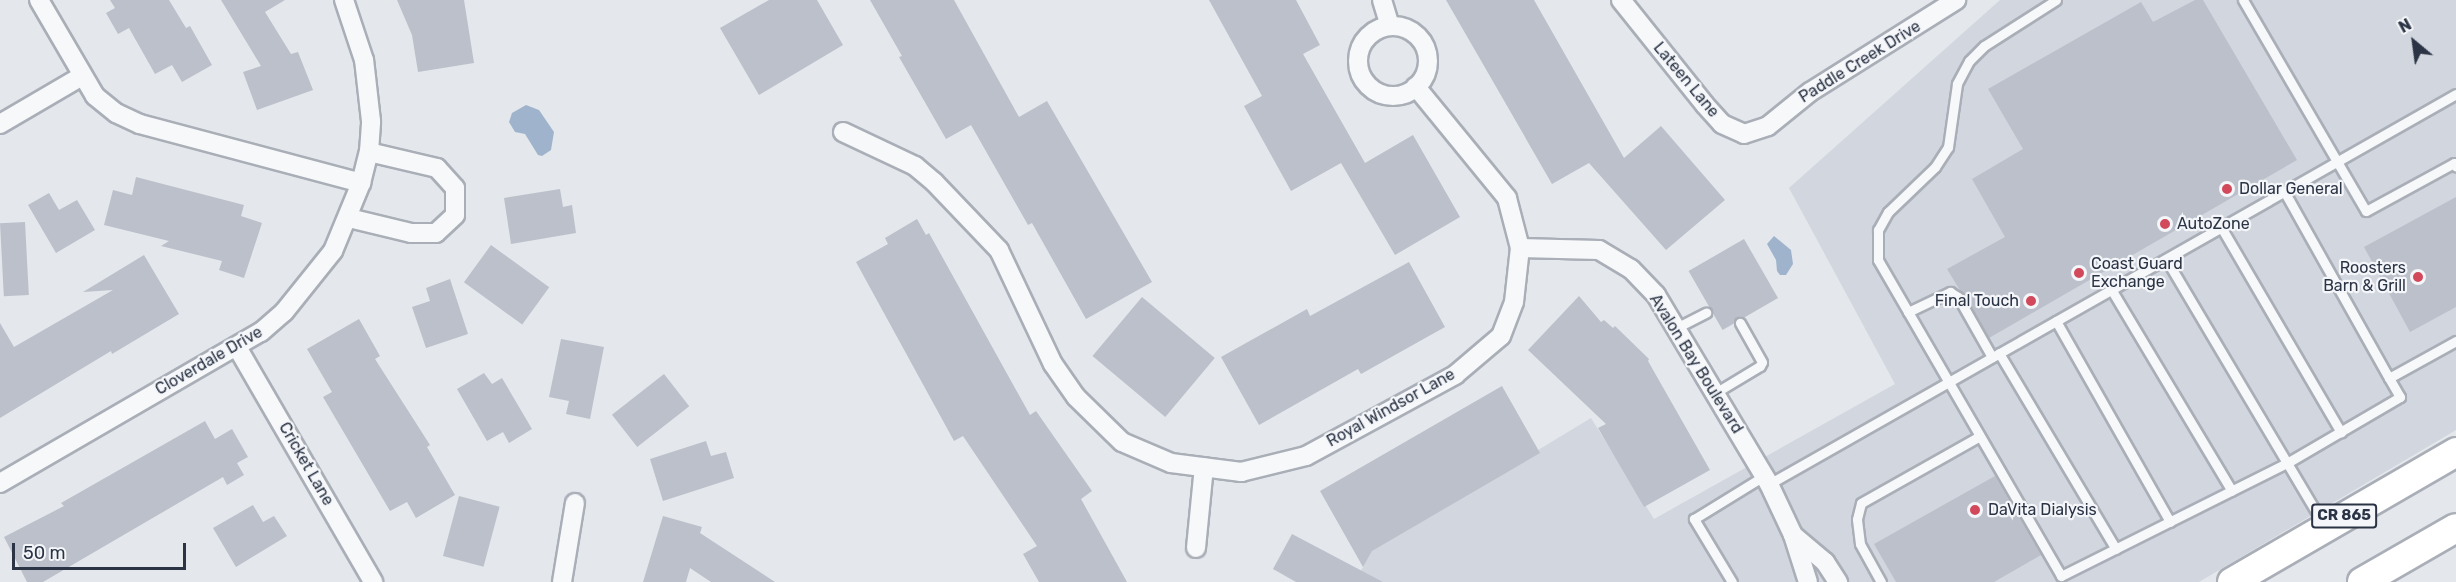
<!DOCTYPE html>
<style>
body{margin:0}
#map{position:relative;width:2456px;height:582px;overflow:hidden;background:#e4e7ec;font-family:Rubik,sans-serif}
div>[style]{position:absolute}
.built>*{inset:0;background:#d2d6de}
.water>*{inset:0;background:#9fb4cc}
.building>*{inset:0;background:#bbc0ca;transform-origin:0 0}
.roads{filter:drop-shadow(2px 0 #a9aeb7) drop-shadow(-2px 0 #a9aeb7) drop-shadow(0 2px #a9aeb7) drop-shadow(0 -2px #a9aeb7)}
.lane>*{height:9px;margin:-4.5px;padding:0 4.5px;transform-origin:4.5px;border-radius:4.5px;background:#f7f8fa}
.street>*{height:18px;margin:-9px;padding:0 9px;transform-origin:9px;border-radius:9px;background:#f7f8fa}
.street>.ring{margin:-9px;padding:0;box-sizing:content-box;background:none;border:18px solid #f7f8fa;border-radius:50%}
.primary>*{height:28px;margin:-14px;padding:0 14px;transform-origin:14px;border-radius:14px;background:#fff}
.dots>*{width:16px;height:16px;translate:-50% -50%;box-sizing:border-box;border:3px solid #f4f6f9;border-radius:50%}
span{translate:-50% -50%;white-space:nowrap;text-align:center;line-height:1.15;-webkit-text-stroke:4.5px #f4f6f9;paint-order:stroke}
.shield-label span{padding:2px 4px;background:#f4f6f9;border:2px solid;border-radius:4px;-webkit-text-stroke-width:0}
.shield-label{font-size:15px;color:#2b3445;font-weight:700}
.street-label{font-size:16px;color:#2b3445}
.poi-label{font-size:16px;color:#2b3445}
.left{translate:0 -50%;text-align:left}
.right{translate:-100% -50%;text-align:right}
.north{position:absolute;left:2384px;top:12px;width:60px;height:60px;-webkit-text-stroke:4px #f4f6f9;paint-order:stroke;rotate:331deg;font-size:16px;font-weight:700;line-height:24px;text-align:center;color:#2b3445}
.north::after{content:'';display:block;margin:auto;width:21px;height:27px;background:#2b3445;clip-path:polygon(50% 0,100% 100%,50% 72%,0 100%)}
.scale{position:absolute;left:12px;top:543px;width:174px;height:27px;box-sizing:border-box;border:3px solid #2b3445;border-top:0;padding-left:8px;font-size:18px;line-height:21px;white-space:nowrap;color:#2b3445;-webkit-text-stroke:4px #f4f6f9;paint-order:stroke}
</style>
<div id="map">
<div class="built">
<i style="clip-path:polygon(2000px 0,2456px 0,2456px 430px,2199px 582px,1355px 582px,1372px 550px,1591px 418px,1654px 519px,1895px 384px,1789px 188px)"></i>
</div>
<div class="water">
<i style="clip-path:polygon(526px 105px,539px 110px,554px 132px,551px 150px,542px 156px,538px 155px,525px 134px,515px 132px,509px 122px,512px 113px)"></i>
<i style="clip-path:polygon(1774px 236px,1791px 250px,1793px 264px,1786px 275px,1780px 275px,1777px 271px,1776px 260px,1767px 244px)"></i>
</div>
<div class="building">
<i style="clip-path:polygon(110px 0,169px 0,186px 28px,190px 26px,212px 65px,182px 82px,172px 65px,155px 74px,129px 28px,118px 34px,106px 13px,115px 8px)"></i>
<i style="clip-path:polygon(221px 0,285px 0,265px 12px,291px 54px,298px 52px,313px 90px,257px 110px,243px 72px,261px 66px)"></i>
<i style="clip-path:polygon(397px 0,464px 0,474px 63px,418px 72px,412px 35px)"></i>
<i style="clip-path:polygon(769px 0,817px 0,843px 45px,759px 95px,720px 28px)"></i>
<i style="clip-path:polygon(870px 0,954px 0,1019px 117px,1047px 101px,1152px 282px,1086px 319px,1032px 223px,1028px 225px,971px 125px,946px 139px,899px 57px,902px 56px)"></i>
<i style="clip-path:polygon(1209px 0,1296px 0,1320px 45px,1303px 54px,1365px 163px,1413px 135px,1460px 217px,1395px 255px,1341px 163px,1291px 191px,1244px 106px,1262px 96px)"></i>
<i style="clip-path:polygon(1446px 0,1534px 0,1624px 158px,1661px 126px,1725px 200px,1666px 250px,1589px 163px,1552px 184px)"></i>
<i style="clip-path:polygon(2195px 0,2203px 0,2297px 160px,1989px 338px,1947px 269px,2005px 237px,1972px 179px,2023px 149px,1988px 89px,2141px 2px,2153px 22px)"></i>
<i style="clip-path:polygon(136px 177px,244px 205px,241px 216px,262px 223px,244px 278px,219px 270px,222px 261px,161px 246px,169px 241px,104px 225px,113px 190px,132px 195px)"></i>
<i style="clip-path:polygon(560px 189px,563px 207px,572px 205px,576px 233px,511px 244px,504px 198px)"></i>
<i style="clip-path:polygon(49px 193px,59px 210px,77px 200px,95px 230px,56px 253px,28px 205px)"></i>
<i style="clip-path:polygon(2456px 197px,2456px 307px,2410px 332px,2364px 247px)"></i>
<i style="clip-path:polygon(917px 219px,926px 235px,929px 233px,1030px 415px,1036px 411px,1092px 491px,1081px 499px,1127px 582px,1039px 582px,1023px 554px,1037px 546px,963px 436px,954px 441px,856px 262px,888px 244px,885px 238px)"></i>
<i style="left:25px;top:222px;width:73px;height:25px;rotate:87deg"></i>
<i style="left:1744px;top:239px;width:68px;height:64px;rotate:60deg"></i>
<i style="left:491px;top:245px;width:72px;height:46px;rotate:36deg"></i>
<i style="clip-path:polygon(144px 255px,179px 314px,112px 354px,111px 351px,0 418px,0 323px,14px 347px,113px 290px,83px 292px)"></i>
<i style="clip-path:polygon(1409px 262px,1445px 327px,1361px 374px,1358px 369px,1259px 425px,1221px 357px,1307px 309px,1310px 316px)"></i>
<i style="clip-path:polygon(450px 279px,468px 334px,426px 348px,412px 307px,430px 301px,426px 288px)"></i>
<i style="clip-path:polygon(1579px 296px,1601px 322px,1604px 320px,1613px 328px,1615px 326px,1649px 359px,1648px 361px,1710px 470px,1644px 507px,1598px 428px,1606px 424px,1528px 350px)"></i>
<i style="left:1142px;top:297px;width:95px;height:77px;rotate:40deg"></i>
<i style="clip-path:polygon(359px 319px,380px 356px,375px 359px,430px 445px,427px 447px,455px 495px,416px 518px,407px 502px,390px 511px,323px 397px,332px 392px,307px 349px)"></i>
<i style="clip-path:polygon(561px 339px,604px 347px,590px 419px,566px 414px,569px 401px,549px 397px)"></i>
<i style="clip-path:polygon(484px 373px,492px 384px,502px 378px,532px 429px,509px 443px,503px 432px,487px 441px,457px 389px)"></i>
<i style="left:664px;top:374px;width:41px;height:66px;rotate:52deg"></i>
<i style="clip-path:polygon(1502px 386px,1540px 453px,1372px 551px,1363px 567px,1320px 491px)"></i>
<i style="clip-path:polygon(205px 421px,215px 439px,232px 429px,248px 457px,237px 463px,244px 475px,227px 485px,223px 477px,43px 582px,27px 582px,4px 537px,64px 506px,61px 503px)"></i>
<i style="clip-path:polygon(706px 441px,711px 456px,726px 452px,734px 478px,663px 501px,650px 459px)"></i>
<i style="clip-path:polygon(1995px 476px,2041px 555px,1994px 582px,1896px 582px,1874px 544px)"></i>
<i style="left:459px;top:496px;width:42px;height:62px;rotate:15deg"></i>
<i style="clip-path:polygon(253px 505px,263px 522px,274px 516px,287px 536px,236px 567px,213px 528px)"></i>
<i style="clip-path:polygon(663px 516px,702px 527px,700px 533px,775px 582px,711px 582px,690px 568px,686px 582px,643px 582px)"></i>
<i style="clip-path:polygon(1292px 534px,1383px 582px,1296px 582px,1273px 569px)"></i>
</div>
<div class="roads">
<div class="lane">
<i style="left:2056px;top:0;width:85px;rotate:147.4deg"></i>
<i style="left:1984px;top:46px;width:21px;rotate:135deg"></i>
<i style="left:1969px;top:61px;width:26px;rotate:118deg"></i>
<i style="left:1957px;top:84px;width:64px;rotate:98.1deg"></i>
<i style="left:1948px;top:147px;width:24px;rotate:123deg"></i>
<i style="left:1935px;top:167px;width:65px;rotate:136.2deg"></i>
<i style="left:1888px;top:212px;width:21px;rotate:119deg"></i>
<i style="left:1878px;top:230px;width:30px;rotate:90deg"></i>
<i style="left:1878px;top:260px;width:365px;rotate:59.9deg"></i>
<i style="left:2061px;top:576px;width:253px;rotate:-26.6deg"></i>
<i style="left:2287px;top:463px;width:131px;rotate:-30.3deg"></i>
<i style="left:2400px;top:397px;width:22px;rotate:-120deg"></i>
<i style="left:2243px;top:0;width:244px;rotate:59.8deg"></i>
<i style="left:2366px;top:211px;width:100px;rotate:-28.6deg"></i>
<i style="left:2454px;top:163px;width:4px;rotate:63deg"></i>
<i style="left:2284px;top:191px;width:214px;rotate:60.7deg"></i>
<i style="left:2389px;top:378px;width:77px;rotate:-28.9deg"></i>
<i style="left:2221px;top:227px;width:238px;rotate:59.7deg"></i>
<i style="left:2166px;top:259px;width:309px;rotate:59.3deg"></i>
<i style="left:2111px;top:289px;width:235px;rotate:59.1deg"></i>
<i style="left:1908px;top:312px;width:47px;rotate:-25.5deg"></i>
<i style="left:1950px;top:292px;width:9px;rotate:32deg"></i>
<i style="left:1958px;top:297px;width:69px;rotate:60.5deg"></i>
<i style="left:2056px;top:321px;width:231px;rotate:60.4deg"></i>
<i style="left:1676px;top:328px;width:34px;rotate:-27deg"></i>
<i style="left:1999px;top:353px;width:228px;rotate:59.2deg"></i>
<i style="left:1715px;top:393px;width:52px;rotate:-31deg"></i>
<i style="left:1760px;top:366px;width:4px;rotate:-63deg"></i>
<i style="left:1762px;top:362px;width:45px;rotate:-119.4deg"></i>
<i style="left:1769px;top:484px;width:790px;rotate:-29.58deg"></i>
<i style="left:1732px;top:582px;width:74px;rotate:-121.1deg"></i>
<i style="left:1694px;top:519px;width:82px;rotate:-31.6deg"></i>
<i style="left:1881px;top:582px;width:43px;rotate:-118.9deg"></i>
<i style="left:1860px;top:544px;width:25px;rotate:-97deg"></i>
<i style="left:1857px;top:519px;width:16px;rotate:-76deg"></i>
<i style="left:1861px;top:503px;width:134px;rotate:-29.4deg"></i>
</div>
<div class="street">
<i style="left:39px;top:0;width:111px;rotate:59.7deg"></i>
<i style="left:95px;top:96px;width:27px;rotate:39deg"></i>
<i style="left:116px;top:113px;width:26px;rotate:25deg"></i>
<i style="left:140px;top:124px;width:229px;rotate:14.9deg"></i>
<i style="left:1382px;top:0;width:27px;rotate:73deg"></i>
<i style="left:1621px;top:0;width:134px;rotate:51.3deg"></i>
<i style="left:1705px;top:105px;width:25px;rotate:48deg"></i>
<i style="left:1722px;top:124px;width:24px;rotate:24deg"></i>
<i style="left:1744px;top:134px;width:25px;rotate:-18deg"></i>
<i style="left:1768px;top:126px;width:54px;rotate:-39deg"></i>
<i style="left:1810px;top:92px;width:173px;rotate:-32.2deg"></i>
<i class="ring" style="left:1358px;top:26px;width:52px;height:52px"></i>
<i style="left:0;top:124px;width:95px;rotate:-30.3deg"></i>
<i style="left:843px;top:132px;width:80px;rotate:25.3deg"></i>
<i style="left:915px;top:166px;width:25px;rotate:40deg"></i>
<i style="left:934px;top:182px;width:94px;rotate:46.3deg"></i>
<i style="left:999px;top:250px;width:126px;rotate:64.7deg"></i>
<i style="left:1053px;top:364px;width:40px;rotate:55.1deg"></i>
<i style="left:1076px;top:397px;width:64px;rotate:44.4deg"></i>
<i style="left:1122px;top:442px;width:53px;rotate:23.2deg"></i>
<i style="left:1171px;top:463px;width:71px;rotate:7.3deg"></i>
<i style="left:1241px;top:472px;width:67px;rotate:-13.8deg"></i>
<i style="left:1306px;top:456px;width:170px;rotate:-28.5deg"></i>
<i style="left:1455px;top:375px;width:60px;rotate:-40.3deg"></i>
<i style="left:1501px;top:336px;width:36px;rotate:-69deg"></i>
<i style="left:1514px;top:302px;width:54px;rotate:-83.7deg"></i>
<i style="left:1520px;top:248px;width:52px;rotate:-104.6deg"></i>
<i style="left:1507px;top:198px;width:144px;rotate:-129.3deg"></i>
<i style="left:349px;top:218px;width:64px;rotate:13.6deg"></i>
<i style="left:411px;top:233px;width:25px"></i>
<i style="left:436px;top:233px;width:26px;rotate:-43deg"></i>
<i style="left:455px;top:215px;width:27px;rotate:-90deg"></i>
<i style="left:455px;top:188px;width:27px;rotate:-132deg"></i>
<i style="left:437px;top:168px;width:70px;rotate:-166.8deg"></i>
<i style="left:1520px;top:248px;width:79px;rotate:1.5deg"></i>
<i style="left:1599px;top:250px;width:37px;rotate:31deg"></i>
<i style="left:1631px;top:269px;width:36px;rotate:46deg"></i>
<i style="left:1656px;top:295px;width:220px;rotate:59.1deg"></i>
<i style="left:1769px;top:484px;width:56px;rotate:64.8deg"></i>
<i style="left:1793px;top:535px;width:49px;rotate:72.3deg"></i>
<i style="left:237px;top:347px;width:272px;rotate:59.9deg"></i>
<i style="left:0;top:483px;width:302px;rotate:-30.1deg"></i>
<i style="left:261px;top:332px;width:30px;rotate:-41deg"></i>
<i style="left:284px;top:312px;width:78px;rotate:-51.2deg"></i>
<i style="left:333px;top:251px;width:74px;rotate:-67.6deg"></i>
<i style="left:361px;top:183px;width:32px;rotate:-76deg"></i>
<i style="left:369px;top:152px;width:31px;rotate:-86deg"></i>
<i style="left:371px;top:121px;width:61px;rotate:-96.5deg"></i>
<i style="left:364px;top:60px;width:63px;rotate:-108.4deg"></i>
<i style="left:1793px;top:535px;width:42px;rotate:40.2deg"></i>
<i style="left:1825px;top:562px;width:24px;rotate:57deg"></i>
<i style="left:1196px;top:548px;width:81px;rotate:-84.4deg"></i>
<i style="left:562px;top:582px;width:80px;rotate:-80.7deg"></i>
</div>
<div class="primary">
<i style="left:2232px;top:582px;width:259px;rotate:-30.1deg"></i>
<i style="left:2362px;top:582px;width:108px;rotate:-29.9deg"></i>
</div>
</div>
<div class="dots">
<i style="left:2227px;top:189px;background:#d1495b"></i>
<i style="left:2165px;top:224px;background:#d1495b"></i>
<i style="left:2079px;top:273px;background:#d1495b"></i>
<i style="left:2418px;top:277px;background:#d1495b"></i>
<i style="left:2031px;top:301px;background:#d1495b"></i>
<i style="left:1975px;top:510px;background:#d1495b"></i>
</div>
<div class="shield-label">
<span style="left:2344px;top:516px">CR 865</span>
</div>
<div class="street-label">
<span style="left:1860px;top:62px;rotate:-32deg">Paddle Creek Drive</span>
<span style="left:1686px;top:80px;rotate:50deg">Lateen Lane</span>
<span style="left:209px;top:361px;rotate:-30deg">Cloverdale Drive</span>
<span style="left:1696px;top:364px;rotate:58deg">Avalon Bay Boulevard</span>
<span style="left:1391px;top:408px;rotate:-29deg">Royal Windsor Lane</span>
<span style="left:306px;top:464px;rotate:60deg">Cricket Lane</span>
</div>
<div class="poi-label">
<span class="left" style="left:2239px;top:189px">Dollar General</span>
<span class="left" style="left:2177px;top:224px">AutoZone</span>
<span class="left" style="left:2091px;top:273px">Coast Guard<br>Exchange</span>
<span class="right" style="left:2406px;top:277px">Roosters<br>Barn &amp; Grill</span>
<span class="right" style="left:2019px;top:301px">Final Touch</span>
<span class="left" style="left:1988px;top:510px">DaVita Dialysis</span>
</div>
<div class="north">N</div>
<div class="scale">50 m</div>
</div>
